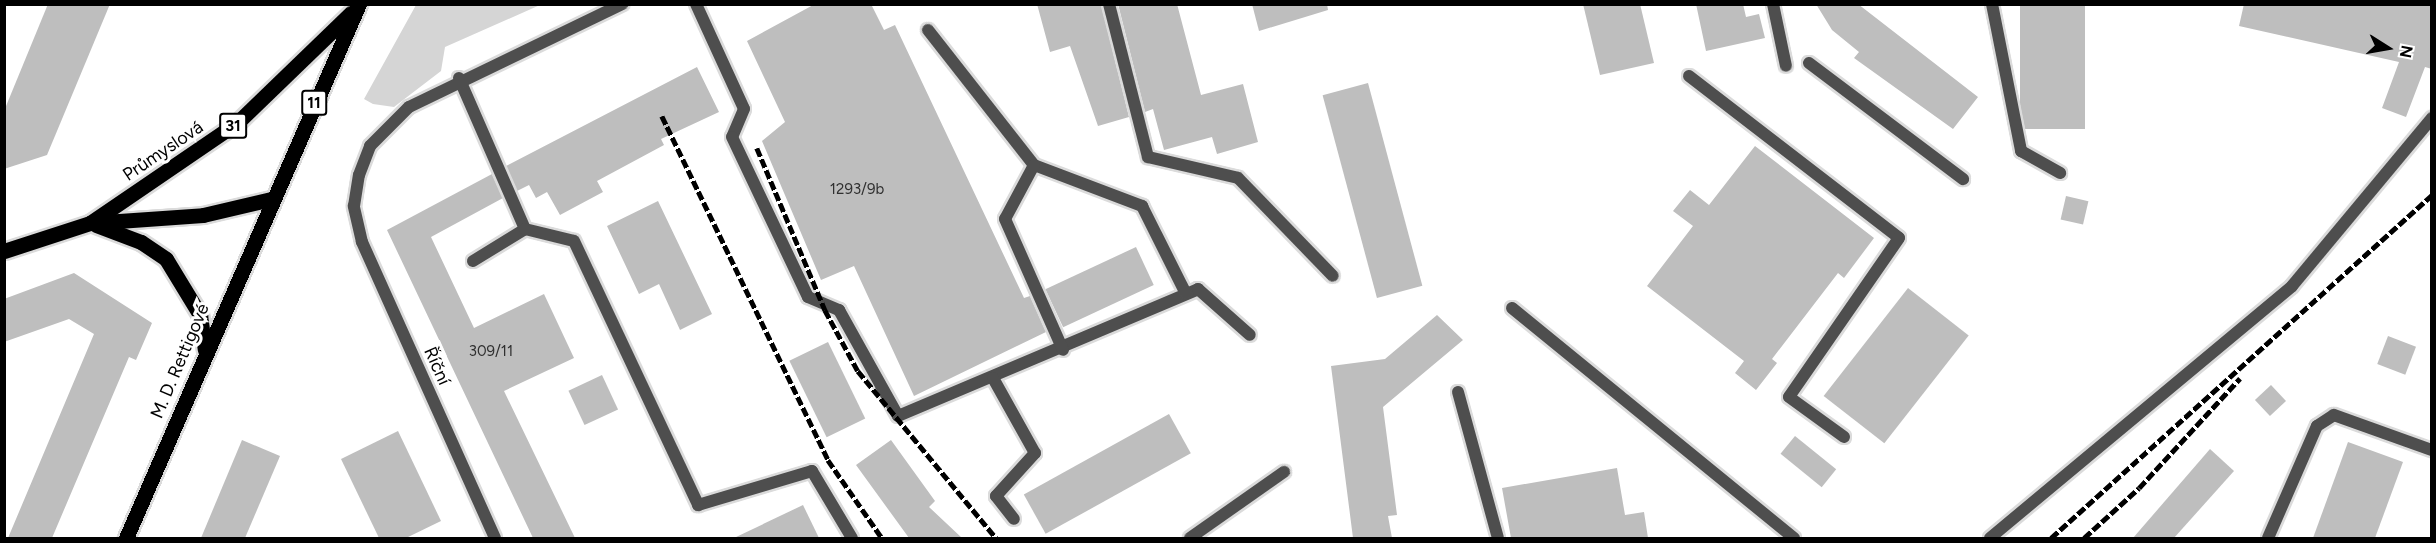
<!DOCTYPE html>
<meta charset="utf-8">
<style>
body{margin:0}
#map{position:relative;width:2436px;height:543px;overflow:hidden;background:#fff;font-family:Figtree,sans-serif}
div>[style]{position:absolute}
.green>*{inset:0;background:#d5d5d5}
.building>*{inset:0;background:#bebebe;transform-origin:0 0}
.roads{filter:drop-shadow(2px 0 #dbdbdb) drop-shadow(-2px 0 #dbdbdb) drop-shadow(0 2px #dbdbdb) drop-shadow(0 -2px #dbdbdb)}
.lane>*{height:12px;margin:-6px;padding:0 6px;transform-origin:6px;border-radius:6px;background:#4e4e4e}
.street>*{height:12px;margin:-6px;padding:0 6px;transform-origin:6px;border-radius:6px;background:#4e4e4e}
.primary>*{height:15px;margin:-7.5px;padding:0 7.5px;transform-origin:7.5px;border-radius:7.5px;background:#000}
.rail>*{height:4.5px;margin-top:-2.25px;transform-origin:0;background:repeating-linear-gradient(90deg,#000 0 9px,transparent 0 12px)}
span{translate:-50% -50%;white-space:nowrap;text-align:center;line-height:1.15;-webkit-text-stroke:6px #fff;paint-order:stroke}
.number-label{font-size:15px;color:#303030}
.number-label span{-webkit-text-stroke-width:0}
.shield-label span{padding:2px 4px;background:#fff;border:2px solid;border-radius:4px;-webkit-text-stroke-width:0}
.shield-label{font-size:16px;color:#000;font-weight:700}
.street-label{font-size:18px;color:#000}
.frame{position:absolute;inset:0;border:6px solid #000;pointer-events:none}
.north{position:absolute;left:2358px;top:18px;width:60px;height:60px;-webkit-text-stroke:4px #fff;paint-order:stroke;rotate:101deg;font-size:16px;font-weight:700;line-height:24px;text-align:center;color:#000}
.north::after{content:'';display:block;margin:auto;width:21px;height:27px;background:#000;clip-path:polygon(50% 0,100% 100%,50% 72%,0 100%)}
</style>
<div id="map">
<div class="green">
<i style="clip-path:polygon(416px 5px,416px 4px,540px 5px,445px 47px,441px 71px,394px 107px,373px 104px,364px 99px)"></i>
</div>
<div class="building">
<i style="clip-path:polygon(48px 4px,110px 4px,47px 155px,4px 169px,4px 111px)"></i>
<i style="clip-path:polygon(815px 4px,871px 4px,884px 30px,895px 25px,1024px 298px,1030px 296px,1046px 332px,914px 396px,854px 266px,821px 280px,762px 141px,785px 122px,747px 41px)"></i>
<i style="clip-path:polygon(1037px 4px,1101px 4px,1129px 117px,1098px 126px,1070px 46px,1050px 52px)"></i>
<i style="clip-path:polygon(1118px 4px,1177px 4px,1201px 95px,1243px 84px,1258px 142px,1217px 154px,1212px 137px,1164px 150px,1153px 109px,1145px 112px)"></i>
<i style="clip-path:polygon(1252px 4px,1327px 4px,1328px 10px,1259px 31px)"></i>
<i style="clip-path:polygon(1583px 4px,1640px 4px,1654px 63px,1600px 75px)"></i>
<i style="clip-path:polygon(1696px 4px,1743px 4px,1746px 17px,1759px 14px,1765px 38px,1706px 51px)"></i>
<i style="clip-path:polygon(1816px 4px,1858px 4px,1978px 97px,1953px 129px,1854px 58px,1859px 52px,1832px 30px)"></i>
<i style="left:2020px;top:4px;width:65px;height:125px"></i>
<i style="clip-path:polygon(2244px 4px,2432px 4px,2432px 69px,2425px 67px,2406px 117px,2382px 108px,2399px 62px,2239px 26px)"></i>
<i style="clip-path:polygon(697px 67px,719px 112px,661px 139px,664px 145px,597px 181px,603px 192px,560px 215px,547px 192px,536px 198px,529px 185px,517px 191px,506px 166px)"></i>
<i style="left:1368px;top:83px;width:210px;height:47px;rotate:75deg"></i>
<i style="clip-path:polygon(1755px 146px,1874px 238px,1844px 278px,1838px 273px,1772px 359px,1777px 363px,1756px 390px,1735px 373px,1744px 361px,1647px 286px,1693px 226px,1673px 211px,1690px 190px,1709px 205px)"></i>
<i style="clip-path:polygon(492px 174px,503px 198px,431px 237px,474px 328px,544px 294px,574px 358px,504px 391px,575px 538px,533px 538px,387px 230px)"></i>
<i style="left:2066px;top:196px;width:23px;height:24px;rotate:13deg"></i>
<i style="clip-path:polygon(658px 201px,712px 314px,680px 330px,659px 284px,639px 294px,607px 226px)"></i>
<i style="left:1136px;top:247px;width:42px;height:100px;rotate:65deg"></i>
<i style="clip-path:polygon(74px 273px,152px 323px,136px 360px,129px 357px,52px 538px,8px 538px,94px 334px,69px 319px,4px 342px,4px 299px)"></i>
<i style="left:1908px;top:288px;width:77px;height:137px;rotate:38deg"></i>
<i style="clip-path:polygon(1437px 315px,1463px 340px,1383px 407px,1397px 515px,1388px 516px,1392px 538px,1353px 538px,1331px 366px,1385px 359px)"></i>
<i style="left:2388px;top:336px;width:30px;height:30px;rotate:21deg"></i>
<i style="left:828px;top:342px;width:85px;height:43px;rotate:64deg"></i>
<i style="left:602px;top:375px;width:38px;height:37px;rotate:65deg"></i>
<i style="left:2271px;top:385px;width:22px;height:22px;rotate:47deg"></i>
<i style="left:1169px;top:414px;width:45px;height:166px;rotate:61deg"></i>
<i style="clip-path:polygon(398px 431px,441px 521px,406px 538px,379px 538px,341px 459px)"></i>
<i style="left:1795px;top:436px;width:53px;height:23px;rotate:39deg"></i>
<i style="clip-path:polygon(242px 440px,280px 456px,245px 538px,201px 538px)"></i>
<i style="clip-path:polygon(891px 440px,935px 501px,929px 507px,962px 538px,909px 538px,856px 465px)"></i>
<i style="clip-path:polygon(2348px 442px,2403px 462px,2375px 538px,2313px 538px)"></i>
<i style="clip-path:polygon(2210px 449px,2234px 471px,2174px 538px,2133px 538px)"></i>
<i style="clip-path:polygon(1617px 468px,1625px 515px,1644px 512px,1648px 538px,1511px 538px,1502px 488px)"></i>
<i style="clip-path:polygon(803px 505px,819px 538px,734px 538px)"></i>
</div>
<div class="roads">
<div class="lane">
<i style="left:696px;top:4px;width:115px;rotate:65.4deg"></i>
<i style="left:744px;top:109px;width:30px;rotate:113deg"></i>
<i style="left:732px;top:137px;width:177px;rotate:64.6deg"></i>
<i style="left:808px;top:297px;width:34px;rotate:23deg"></i>
<i style="left:839px;top:310px;width:121px;rotate:60.9deg"></i>
<i style="left:898px;top:416px;width:326px;rotate:-22.9deg"></i>
<i style="left:1198px;top:289px;width:69px;rotate:41.5deg"></i>
<i style="left:1109px;top:4px;width:158px;rotate:75.7deg"></i>
<i style="left:1148px;top:157px;width:92px;rotate:13.1deg"></i>
<i style="left:1238px;top:178px;width:136px;rotate:45.9deg"></i>
<i style="left:1773px;top:4px;width:63px;rotate:78.2deg"></i>
<i style="left:1992px;top:4px;width:150px;rotate:78.8deg"></i>
<i style="left:2021px;top:151px;width:45px;rotate:29.4deg"></i>
<i style="left:928px;top:30px;width:172px;rotate:51.9deg"></i>
<i style="left:1034px;top:165px;width:116px;rotate:20.8deg"></i>
<i style="left:1142px;top:206px;width:98px;rotate:63.4deg"></i>
<i style="left:1809px;top:63px;width:193px;rotate:37deg"></i>
<i style="left:1689px;top:76px;width:265px;rotate:37.6deg"></i>
<i style="left:1899px;top:238px;width:193px;rotate:124.7deg"></i>
<i style="left:1789px;top:397px;width:68px;rotate:36deg"></i>
<i style="left:459px;top:78px;width:165px;rotate:66.4deg"></i>
<i style="left:1034px;top:165px;width:61px;rotate:118.2deg"></i>
<i style="left:1005px;top:219px;width:143px;rotate:66.1deg"></i>
<i style="left:473px;top:261px;width:61px;rotate:-31.6deg"></i>
<i style="left:525px;top:229px;width:50px;rotate:13.8deg"></i>
<i style="left:574px;top:241px;width:292px;rotate:64.8deg"></i>
<i style="left:698px;top:505px;width:119px;rotate:-16.6deg"></i>
<i style="left:812px;top:471px;width:78px;rotate:59.2deg"></i>
<i style="left:1512px;top:308px;width:364px;rotate:39.2deg"></i>
<i style="left:993px;top:378px;width:86px;rotate:60.8deg"></i>
<i style="left:1035px;top:453px;width:58px;rotate:132.2deg"></i>
<i style="left:996px;top:496px;width:29px;rotate:52deg"></i>
<i style="left:1458px;top:392px;width:151px;rotate:74.7deg"></i>
<i style="left:1190px;top:538px;width:115px;rotate:-35.1deg"></i>
<i style="left:1990px;top:538px;width:393px;rotate:-39.8deg"></i>
<i style="left:2292px;top:286px;width:219px;rotate:-50.2deg"></i>
<i style="left:2268px;top:538px;width:122px;rotate:-66.4deg"></i>
<i style="left:2317px;top:426px;width:20px;rotate:-33deg"></i>
<i style="left:2334px;top:415px;width:104px;rotate:19.7deg"></i>
</div>
<div class="street">
<i style="left:495px;top:538px;width:325px;rotate:-114.2deg"></i>
<i style="left:362px;top:242px;width:37px;rotate:-103deg"></i>
<i style="left:354px;top:206px;width:31px;rotate:-81deg"></i>
<i style="left:359px;top:175px;width:31px;rotate:-69deg"></i>
<i style="left:370px;top:146px;width:55px;rotate:-45deg"></i>
<i style="left:409px;top:107px;width:237px;rotate:-25.8deg"></i>
</div>
<div class="primary">
<i style="left:90px;top:223px;width:179px;rotate:-34.3deg"></i>
<i style="left:238px;top:122px;width:157px;rotate:-44deg"></i>
<i style="left:96px;top:225px;width:48px;rotate:20.7deg"></i>
<i style="left:141px;top:242px;width:30px;rotate:34deg"></i>
<i style="left:166px;top:259px;width:66px;rotate:58.7deg"></i>
<i style="left:200px;top:315px;width:35px;rotate:82deg"></i>
<i style="left:4px;top:251px;width:90px;rotate:-18deg"></i>
<i style="left:90px;top:223px;width:113px;rotate:-4deg"></i>
<i style="left:203px;top:215px;width:70px;rotate:-13.2deg"></i>
<i style="left:126px;top:538px;width:583px;rotate:-66.43deg"></i>
</div>
</div>
<div class="rail">
<i style="left:662px;top:116px;width:382px;rotate:64.2deg"></i>
<i style="left:828px;top:460px;width:95px;rotate:55.3deg"></i>
<i style="left:757px;top:148px;width:176px;rotate:67.2deg"></i>
<i style="left:825px;top:310px;width:69px;rotate:61.6deg"></i>
<i style="left:858px;top:371px;width:217px;rotate:50.4deg"></i>
<i style="left:2051px;top:538px;width:513px;rotate:-42deg"></i>
<i style="left:2084px;top:538px;width:74px;rotate:-42.3deg"></i>
<i style="left:2139px;top:488px;width:149px;rotate:-47.4deg"></i>
</div>
<div class="number-label">
<span style="left:857px;top:190px">1293/9b</span>
<span style="left:491px;top:352px">309/11</span>
</div>
<div class="shield-label">
<span style="left:314px;top:103px">11</span>
<span style="left:233px;top:126px">31</span>
</div>
<div class="street-label">
<span style="left:163px;top:151px;rotate:-34deg">Průmyslová</span>
<span style="left:180px;top:361px;rotate:-67deg">M. D. Rettigové</span>
<span style="left:437px;top:366px;rotate:66deg">Říční</span>
</div>
<div class="frame"></div>
<div class="north">N</div>
</div>
